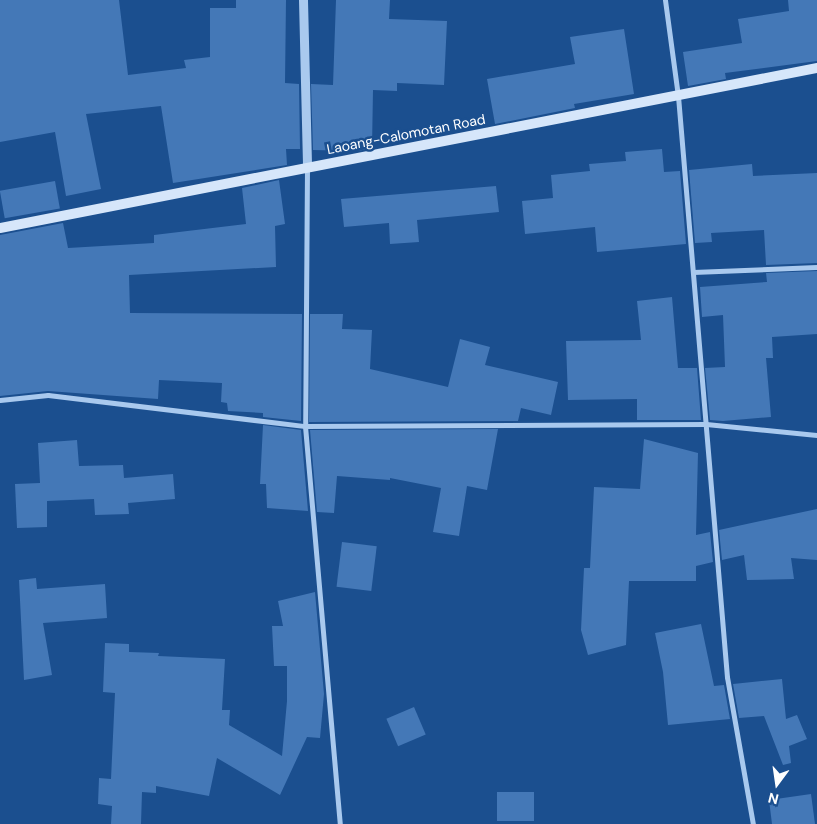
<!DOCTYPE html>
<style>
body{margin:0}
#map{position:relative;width:817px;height:824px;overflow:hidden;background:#1b4f8f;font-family:"DM Sans",sans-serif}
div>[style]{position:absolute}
.building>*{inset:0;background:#4478b7;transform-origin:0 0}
.minor>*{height:5px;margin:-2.5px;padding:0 2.5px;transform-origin:2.5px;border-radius:2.5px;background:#a9c9ee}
.tertiary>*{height:9px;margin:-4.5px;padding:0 4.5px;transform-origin:4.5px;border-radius:4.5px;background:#a9c9ee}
.secondary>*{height:10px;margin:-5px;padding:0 5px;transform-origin:5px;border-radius:5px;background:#d6e6fa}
span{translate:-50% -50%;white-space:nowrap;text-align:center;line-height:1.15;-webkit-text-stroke:5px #1b4f8f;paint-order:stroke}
.street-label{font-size:14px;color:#fff}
.north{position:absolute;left:752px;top:759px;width:50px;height:50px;-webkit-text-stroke:4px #1b4f8f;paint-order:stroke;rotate:194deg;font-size:14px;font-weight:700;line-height:20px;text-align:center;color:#fff}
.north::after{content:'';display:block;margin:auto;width:18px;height:22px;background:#fff;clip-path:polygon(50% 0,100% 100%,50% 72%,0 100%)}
</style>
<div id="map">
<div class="building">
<i style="clip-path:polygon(0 0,119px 0,128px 75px,186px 68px,184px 60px,210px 57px,210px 8px,236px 8px,236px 0,286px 0,285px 83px,299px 84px,300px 149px,286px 149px,287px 165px,173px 183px,161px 106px,86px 114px,101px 189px,66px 196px,55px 132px,0 142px)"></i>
<i style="clip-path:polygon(336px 0,390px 0,389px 19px,447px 21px,444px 85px,397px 83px,397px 91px,373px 90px,372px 148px,358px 151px,313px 150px,311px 84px,333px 85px)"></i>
<i style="clip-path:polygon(788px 0,817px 0,817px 61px,725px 73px,726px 79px,688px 86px,683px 52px,742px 43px,738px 19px,789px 11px)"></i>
<i style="clip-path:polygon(624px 29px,634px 94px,574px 104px,575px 108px,495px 124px,487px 79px,575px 64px,570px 37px)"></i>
<i style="clip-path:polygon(662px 149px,664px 172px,680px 171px,686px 244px,597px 252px,595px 227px,525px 234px,522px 201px,553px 198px,551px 175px,590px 171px,589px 164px,626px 161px,625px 152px)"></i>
<i style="clip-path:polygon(752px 164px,753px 176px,817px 173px,817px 263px,766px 265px,764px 230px,711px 233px,712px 242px,695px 243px,689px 170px)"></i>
<i style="clip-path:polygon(279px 180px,285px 224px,275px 226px,276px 267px,129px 275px,130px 313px,302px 314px,301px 421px,263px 417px,263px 413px,228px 411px,227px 403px,221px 402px,222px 383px,159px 380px,158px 399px,48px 391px,0 396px,0 235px,63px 223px,68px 248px,154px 243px,154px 235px,246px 224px,242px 188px)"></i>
<i style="left:55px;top:181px;width:28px;height:56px;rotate:80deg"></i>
<i style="clip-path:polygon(496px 186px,499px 212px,417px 220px,419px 242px,390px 244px,389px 223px,344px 227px,341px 199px)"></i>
<i style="clip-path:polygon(817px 271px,817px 334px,772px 337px,773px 358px,766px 358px,771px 417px,723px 421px,710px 420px,705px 368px,725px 367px,723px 315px,702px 317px,700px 287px,767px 282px,766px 273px)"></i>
<i style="clip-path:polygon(672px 297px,678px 368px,697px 368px,701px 420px,637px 420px,637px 399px,568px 400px,566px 341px,641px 340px,637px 301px)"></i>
<i style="clip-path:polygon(310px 314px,343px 314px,342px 329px,372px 330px,370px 369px,448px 387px,460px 339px,490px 347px,485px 365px,558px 382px,551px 415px,521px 408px,518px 421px,309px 422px)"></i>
<i style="clip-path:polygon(263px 425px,301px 430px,308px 511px,267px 508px,266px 484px,260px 484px)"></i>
<i style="clip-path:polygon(498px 429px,487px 490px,467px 486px,459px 536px,433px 532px,441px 488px,390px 478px,390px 480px,337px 476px,334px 513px,317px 512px,310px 430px)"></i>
<i style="clip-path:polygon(644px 439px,698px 453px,696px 535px,710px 532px,713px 562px,696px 566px,696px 581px,629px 581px,626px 645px,588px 655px,581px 630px,584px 568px,590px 568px,594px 487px,640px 489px)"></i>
<i style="clip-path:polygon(77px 440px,79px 466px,123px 465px,124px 478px,173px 474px,175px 499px,128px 503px,129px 514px,95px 515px,94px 499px,47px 501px,47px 527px,17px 528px,15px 484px,40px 483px,38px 443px)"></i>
<i style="clip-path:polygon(817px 509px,817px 560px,791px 558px,794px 579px,747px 580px,744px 555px,722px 560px,719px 530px)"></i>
<i style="left:342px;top:542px;width:35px;height:45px;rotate:7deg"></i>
<i style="clip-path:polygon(36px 578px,37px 589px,105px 584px,107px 618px,43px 623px,52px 675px,24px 680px,19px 580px)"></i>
<i style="clip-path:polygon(315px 592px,324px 694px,320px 738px,307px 737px,280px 795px,217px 758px,209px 796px,156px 786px,156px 793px,142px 792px,141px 824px,111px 824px,112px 806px,98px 804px,99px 778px,111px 779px,115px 693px,103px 692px,105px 643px,129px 644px,129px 652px,159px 653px,158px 656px,225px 659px,222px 710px,230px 710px,229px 725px,282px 756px,287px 701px,287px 666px,274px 666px,272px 626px,283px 626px,278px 601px)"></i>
<i style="clip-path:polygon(701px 624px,714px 686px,724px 685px,730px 719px,668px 725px,663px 672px,655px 633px)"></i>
<i style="clip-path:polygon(782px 679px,786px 719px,797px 715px,807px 739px,789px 746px,791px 763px,783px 765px,764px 716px,739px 718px,733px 684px)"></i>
<i style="left:414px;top:707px;width:30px;height:30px;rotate:67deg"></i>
<i style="left:497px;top:792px;width:37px;height:29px"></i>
<i style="clip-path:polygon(811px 794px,815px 824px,772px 824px,769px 800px)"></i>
</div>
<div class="minor">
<i style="left:665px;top:0;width:97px;rotate:82.3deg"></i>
<i style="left:678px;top:96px;width:583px;rotate:85.18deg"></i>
<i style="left:727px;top:677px;width:149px;rotate:80deg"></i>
<i style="left:307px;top:168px;width:258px;rotate:90.4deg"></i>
<i style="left:305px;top:426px;width:400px;rotate:85deg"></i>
<i style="left:693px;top:272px;width:124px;rotate:-2.3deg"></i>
<i style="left:0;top:400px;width:48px;rotate:-5.9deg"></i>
<i style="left:48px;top:395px;width:259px;rotate:6.9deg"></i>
<i style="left:305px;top:426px;width:401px;rotate:-0.3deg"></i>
<i style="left:706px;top:424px;width:112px;rotate:5.7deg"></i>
</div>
<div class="tertiary">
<i style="left:303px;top:0;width:168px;rotate:88.6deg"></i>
</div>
<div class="secondary">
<i style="left:0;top:228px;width:833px;rotate:-11.08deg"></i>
</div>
<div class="street-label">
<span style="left:406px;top:134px;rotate:-11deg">Laoang-Calomotan Road</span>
</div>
<div class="north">N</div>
</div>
